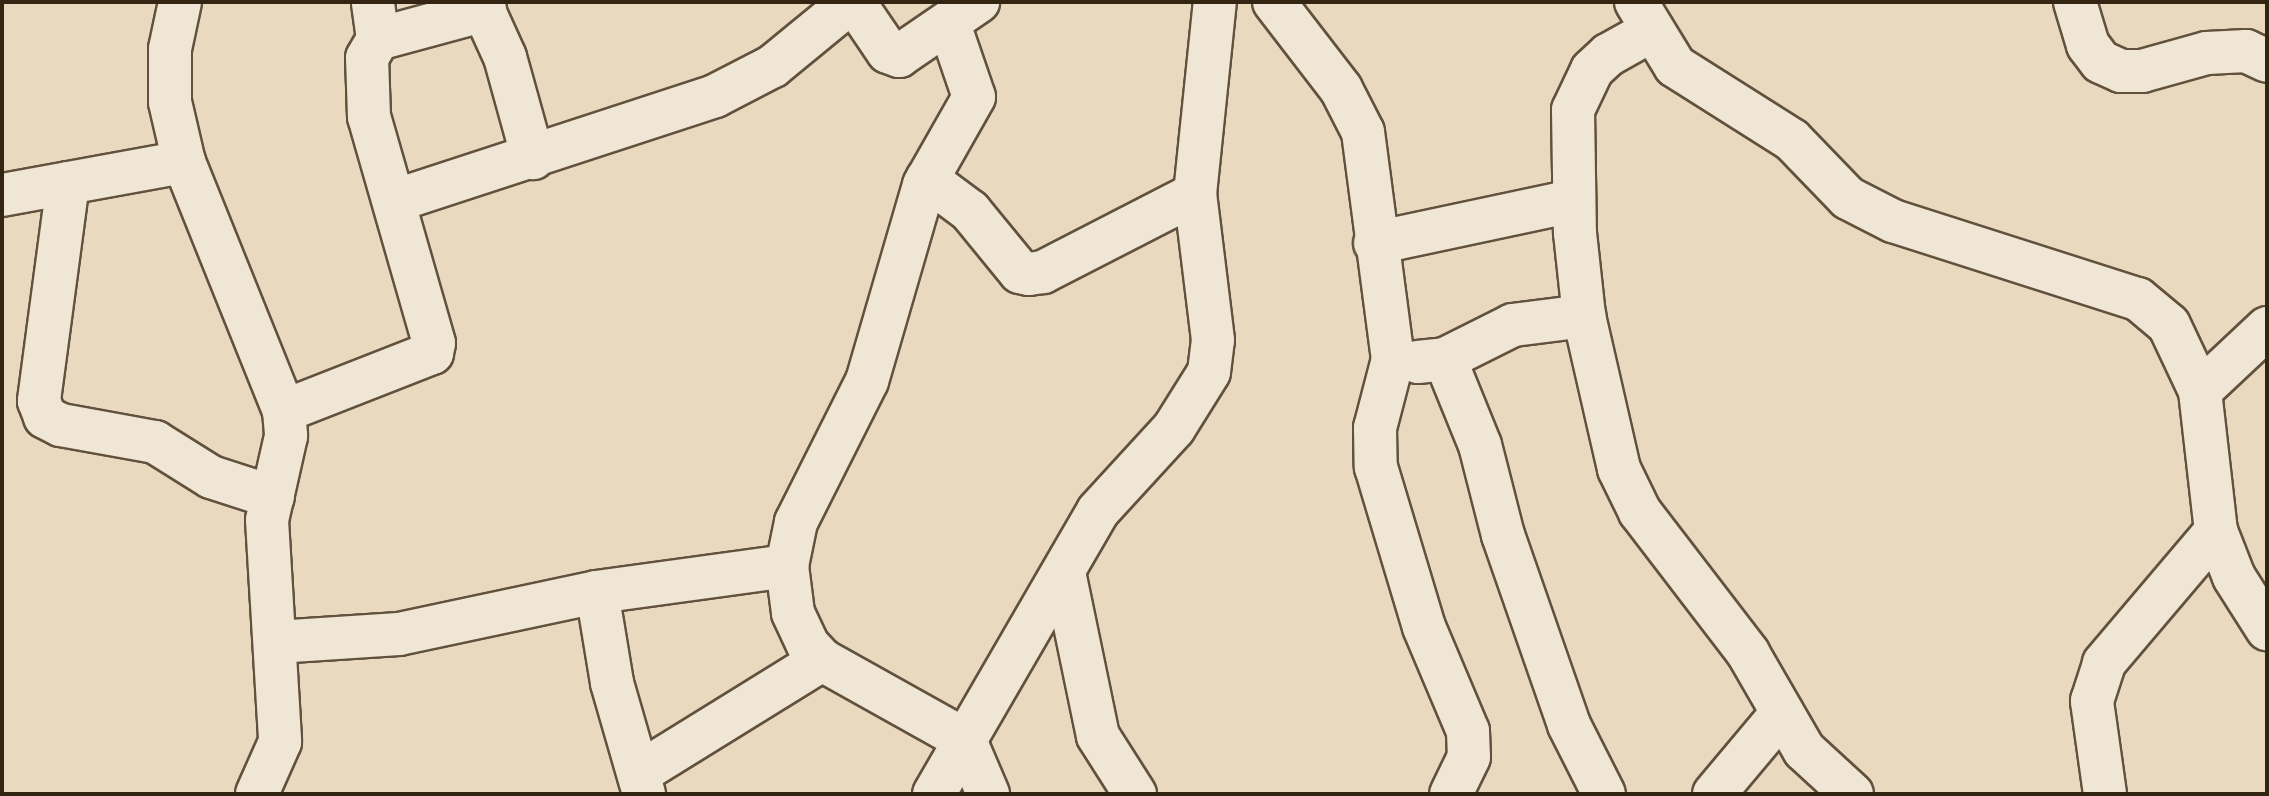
<!DOCTYPE html>
<style>
body{margin:0}
#map{position:relative;width:2269px;height:796px;overflow:hidden;background:#e8d9bf;font-family:"IM FELL DW Pica",serif}
div>[style]{position:absolute}
.roads{filter:drop-shadow(2px 0 #61513d) drop-shadow(-2px 0 #61513d) drop-shadow(0 2px #61513d) drop-shadow(0 -2px #61513d)}
.minor>*{height:42px;margin:-21px;padding:0 21px;transform-origin:21px;border-radius:21px;background:#f0e6d5}
span{translate:-50% -50%;white-space:nowrap;text-align:center;line-height:1.15;-webkit-text-stroke:6px #f0e6d5;paint-order:stroke}
.frame{position:absolute;inset:0;border:4px solid #342412;pointer-events:none}
</style>
<div id="map">
<div class="roads">
<div class="minor">
<i style="left:180px;top:2px;width:48px;rotate:102deg"></i>
<i style="left:170px;top:49px;width:53px;rotate:90deg"></i>
<i style="left:170px;top:102px;width:62px;rotate:76.9deg"></i>
<i style="left:184px;top:162px;width:268px;rotate:68.1deg"></i>
<i style="left:284px;top:411px;width:25px;rotate:85deg"></i>
<i style="left:286px;top:436px;width:86px;rotate:102.7deg"></i>
<i style="left:267px;top:520px;width:222px;rotate:86.6deg"></i>
<i style="left:280px;top:742px;width:57px;rotate:113.9deg"></i>
<i style="left:480px;top:2px;width:60px;rotate:65.6deg"></i>
<i style="left:505px;top:57px;width:105px;rotate:74.5deg"></i>
<i style="left:854px;top:2px;width:60px;rotate:55.8deg"></i>
<i style="left:888px;top:52px;width:12px;rotate:20deg"></i>
<i style="left:899px;top:56px;width:96px;rotate:-34.4deg"></i>
<i style="left:1274px;top:2px;width:110px;rotate:52.4deg"></i>
<i style="left:1341px;top:89px;width:48px;rotate:62.9deg"></i>
<i style="left:1363px;top:132px;width:229px;rotate:82.5deg"></i>
<i style="left:1393px;top:359px;width:71px;rotate:104.6deg"></i>
<i style="left:1375px;top:428px;width:39px;rotate:89deg"></i>
<i style="left:1376px;top:467px;width:167px;rotate:73.3deg"></i>
<i style="left:1424px;top:627px;width:113px;rotate:67.1deg"></i>
<i style="left:1468px;top:731px;width:26px;rotate:88deg"></i>
<i style="left:1469px;top:757px;width:41px;rotate:115.9deg"></i>
<i style="left:1636px;top:2px;width:75px;rotate:58.6deg"></i>
<i style="left:1675px;top:66px;width:138px;rotate:32.3deg"></i>
<i style="left:1792px;top:140px;width:81px;rotate:46deg"></i>
<i style="left:1848px;top:198px;width:51px;rotate:27.1deg"></i>
<i style="left:1893px;top:221px;width:257px;rotate:17.7deg"></i>
<i style="left:2138px;top:299px;width:40px;rotate:40deg"></i>
<i style="left:2169px;top:325px;width:73px;rotate:64.8deg"></i>
<i style="left:2200px;top:391px;width:141px;rotate:83.5deg"></i>
<i style="left:2216px;top:531px;width:49px;rotate:68.6deg"></i>
<i style="left:2234px;top:577px;width:62px;rotate:57.6deg"></i>
<i style="left:2075px;top:2px;width:45px;rotate:73.2deg"></i>
<i style="left:2088px;top:45px;width:21px;rotate:53deg"></i>
<i style="left:2101px;top:62px;width:22px;rotate:24deg"></i>
<i style="left:2121px;top:71px;width:21px"></i>
<i style="left:2142px;top:71px;width:67px;rotate:-15.5deg"></i>
<i style="left:2207px;top:53px;width:39px;rotate:-3deg"></i>
<i style="left:2246px;top:51px;width:23px;rotate:25deg"></i>
<i style="left:949px;top:24px;width:77px;rotate:71.1deg"></i>
<i style="left:974px;top:97px;width:101px;rotate:119.6deg"></i>
<i style="left:924px;top:185px;width:204px;rotate:106.2deg"></i>
<i style="left:867px;top:381px;width:158px;rotate:116.7deg"></i>
<i style="left:796px;top:522px;width:45px;rotate:101.6deg"></i>
<i style="left:787px;top:566px;width:47px;rotate:82.7deg"></i>
<i style="left:793px;top:613px;width:35px;rotate:65deg"></i>
<i style="left:808px;top:645px;width:21px;rotate:47deg"></i>
<i style="left:822px;top:660px;width:164px;rotate:29.2deg"></i>
<i style="left:965px;top:740px;width:59px;rotate:66.9deg"></i>
<i style="left:1651px;top:31px;width:49px;rotate:150.8deg"></i>
<i style="left:1608px;top:55px;width:22px;rotate:137deg"></i>
<i style="left:1592px;top:70px;width:44px;rotate:115.4deg"></i>
<i style="left:1573px;top:110px;width:123px;rotate:89.1deg"></i>
<i style="left:1575px;top:233px;width:83px;rotate:83.8deg"></i>
<i style="left:1584px;top:316px;width:157px;rotate:77.1deg"></i>
<i style="left:1619px;top:469px;width:48px;rotate:64deg"></i>
<i style="left:1640px;top:512px;width:178px;rotate:52.5deg"></i>
<i style="left:1748px;top:653px;width:112px;rotate:60deg"></i>
<i style="left:1804px;top:750px;width:65px;rotate:42.5deg"></i>
<i style="left:378px;top:39px;width:111px;rotate:-15.2deg"></i>
<i style="left:927px;top:179px;width:54px;rotate:36.7deg"></i>
<i style="left:970px;top:211px;width:79px;rotate:50.7deg"></i>
<i style="left:1020px;top:272px;width:9px;rotate:13deg"></i>
<i style="left:1029px;top:274px;width:14px;rotate:-8deg"></i>
<i style="left:1043px;top:272px;width:171px;rotate:-27.2deg"></i>
<i style="left:68px;top:183px;width:220px;rotate:97.6deg"></i>
<i style="left:39px;top:401px;width:17px;rotate:69deg"></i>
<i style="left:45px;top:417px;width:18px;rotate:27deg"></i>
<i style="left:61px;top:425px;width:96px;rotate:10.3deg"></i>
<i style="left:155px;top:442px;width:66px;rotate:32deg"></i>
<i style="left:211px;top:477px;width:65px;rotate:17.9deg"></i>
<i style="left:2px;top:195px;width:185px;rotate:-10.3deg"></i>
<i style="left:394px;top:201px;width:338px;rotate:-18.1deg"></i>
<i style="left:715px;top:96px;width:65px;rotate:-27.3deg"></i>
<i style="left:773px;top:66px;width:101px;rotate:-39.4deg"></i>
<i style="left:1375px;top:243px;width:202px;rotate:-12deg"></i>
<i style="left:1445px;top:359px;width:93px;rotate:67.9deg"></i>
<i style="left:1480px;top:445px;width:93px;rotate:75.7deg"></i>
<i style="left:1503px;top:535px;width:201px;rotate:70.8deg"></i>
<i style="left:1569px;top:725px;width:77px;rotate:63.1deg"></i>
<i style="left:1418px;top:362px;width:27px;rotate:-6deg"></i>
<i style="left:1445px;top:359px;width:76px;rotate:-26.6deg"></i>
<i style="left:1513px;top:325px;width:72px;rotate:-7.2deg"></i>
<i style="left:2200px;top:391px;width:92px;rotate:-43.2deg"></i>
<i style="left:284px;top:411px;width:159px;rotate:-21.4deg"></i>
<i style="left:432px;top:353px;width:10px;rotate:-79deg"></i>
<i style="left:434px;top:343px;width:235px;rotate:-106deg"></i>
<i style="left:369px;top:117px;width:59px;rotate:-91.9deg"></i>
<i style="left:367px;top:58px;width:22px;rotate:-60deg"></i>
<i style="left:378px;top:39px;width:37px;rotate:-98deg"></i>
<i style="left:1064px;top:572px;width:167px;rotate:78.3deg"></i>
<i style="left:1098px;top:736px;width:69px;rotate:57.5deg"></i>
<i style="left:597px;top:592px;width:92px;rotate:80.6deg"></i>
<i style="left:612px;top:683px;width:116px;rotate:73.9deg"></i>
<i style="left:276px;top:642px;width:123px;rotate:-3.7deg"></i>
<i style="left:399px;top:634px;width:202px;rotate:-12deg"></i>
<i style="left:597px;top:592px;width:192px;rotate:-7.8deg"></i>
<i style="left:639px;top:773px;width:215px;rotate:-31.7deg"></i>
<i style="left:934px;top:794px;width:327px;rotate:-59.9deg"></i>
<i style="left:1098px;top:511px;width:113px;rotate:-47.5deg"></i>
<i style="left:1174px;top:428px;width:66px;rotate:-58deg"></i>
<i style="left:1209px;top:372px;width:32px;rotate:-83deg"></i>
<i style="left:1213px;top:340px;width:147px;rotate:-97deg"></i>
<i style="left:1195px;top:194px;width:193px;rotate:-84.1deg"></i>
<i style="left:1714px;top:794px;width:106px;rotate:-50deg"></i>
<i style="left:2105px;top:794px;width:94px;rotate:-98deg"></i>
<i style="left:2092px;top:701px;width:40px;rotate:-72deg"></i>
<i style="left:2104px;top:663px;width:173px;rotate:-49.7deg"></i>
</div>
</div>
<div class="frame"></div>
</div>
